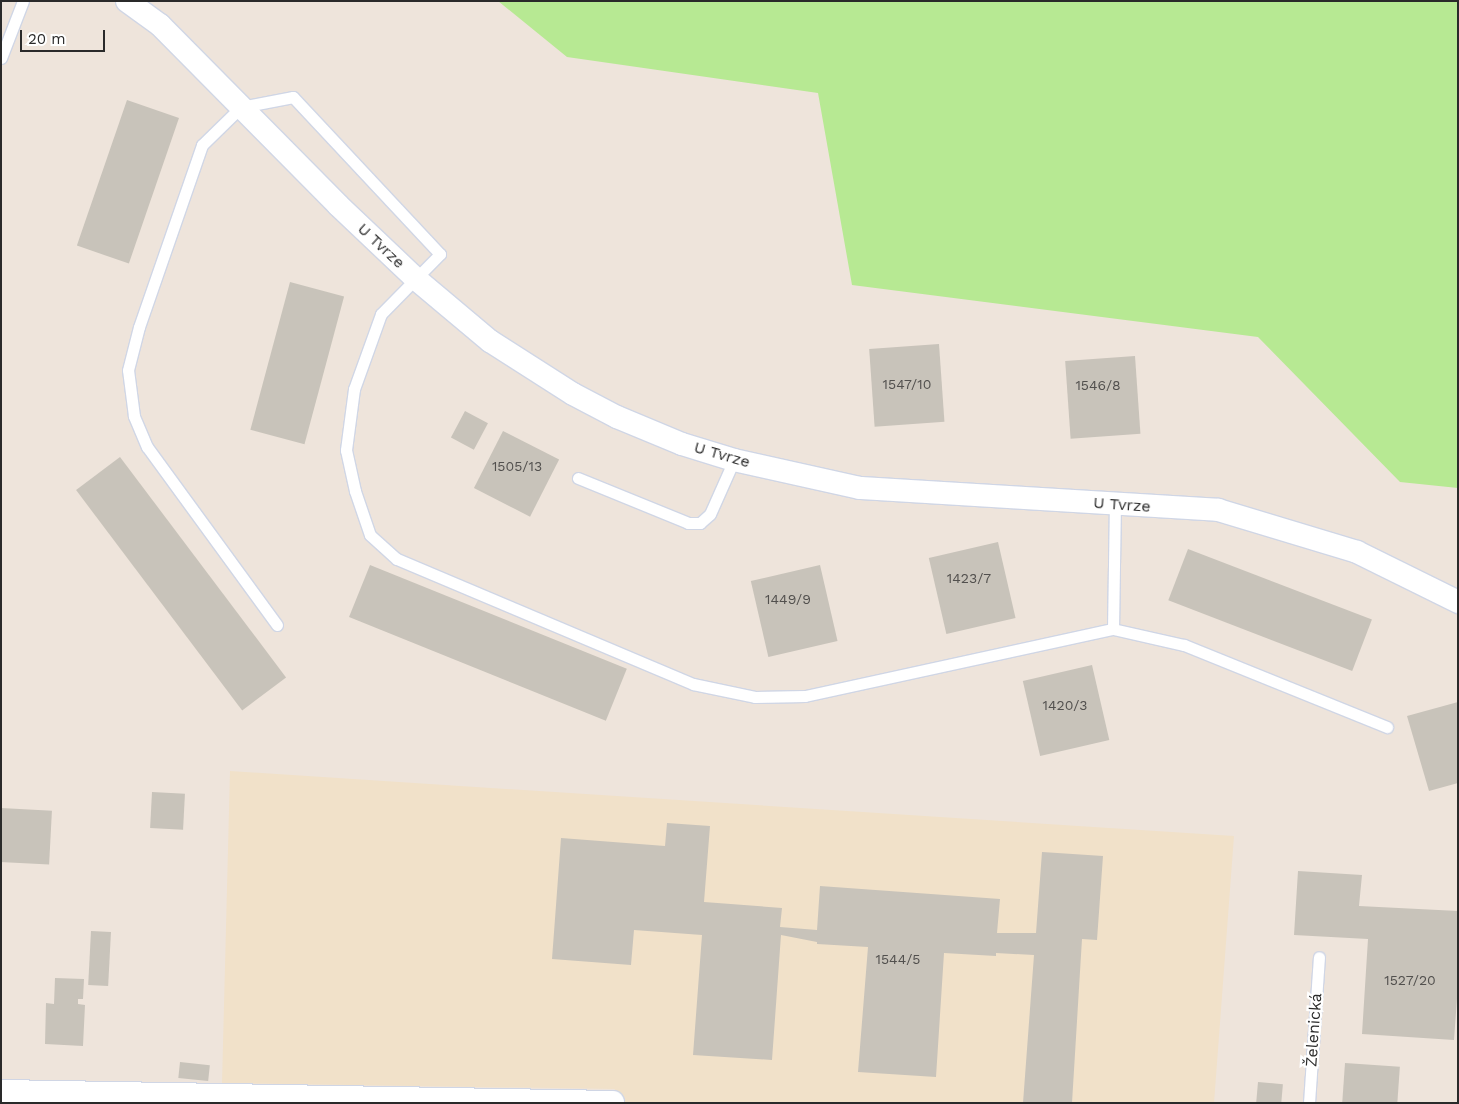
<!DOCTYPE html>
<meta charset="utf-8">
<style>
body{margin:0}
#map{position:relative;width:1459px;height:1104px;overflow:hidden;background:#eee4db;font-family:"Work Sans",sans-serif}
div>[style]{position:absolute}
.education>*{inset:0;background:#f1e1c9}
.green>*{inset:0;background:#b7e993}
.building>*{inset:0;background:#c8c3ba;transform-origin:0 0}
.roads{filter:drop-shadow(1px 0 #d0d6e5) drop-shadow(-1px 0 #d0d6e5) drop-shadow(0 1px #d0d6e5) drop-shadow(0 -1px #d0d6e5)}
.lane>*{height:11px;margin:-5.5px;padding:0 5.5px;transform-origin:5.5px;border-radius:5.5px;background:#fff}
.street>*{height:22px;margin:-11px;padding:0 11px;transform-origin:11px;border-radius:11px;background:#fff}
span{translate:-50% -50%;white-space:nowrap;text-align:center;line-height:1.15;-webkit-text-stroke:4.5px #fff;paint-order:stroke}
.number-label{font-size:14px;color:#52504e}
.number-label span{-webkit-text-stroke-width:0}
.street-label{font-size:16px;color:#2a2a2a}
.frame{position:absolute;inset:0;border:2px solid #2a2a2a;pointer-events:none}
.scale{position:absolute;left:20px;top:30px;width:85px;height:22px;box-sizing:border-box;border:2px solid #2a2a2a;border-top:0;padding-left:6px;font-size:15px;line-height:18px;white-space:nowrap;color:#2a2a2a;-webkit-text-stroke:4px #fff;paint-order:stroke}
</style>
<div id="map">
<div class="education">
<i style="clip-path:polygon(230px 771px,1234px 836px,1214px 1103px,612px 1103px,615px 1089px,222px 1083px)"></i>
</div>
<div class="green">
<i style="clip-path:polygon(498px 1px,1458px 1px,1458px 488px,1400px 482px,1258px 337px,852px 285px,818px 93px,567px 57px)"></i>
</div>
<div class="building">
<i style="left:127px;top:100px;width:55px;height:154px;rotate:19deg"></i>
<i style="left:290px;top:282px;width:56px;height:153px;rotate:15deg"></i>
<i style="left:939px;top:344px;width:78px;height:70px;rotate:86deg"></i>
<i style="left:1135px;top:356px;width:78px;height:70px;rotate:86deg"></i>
<i style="left:465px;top:411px;width:26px;height:30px;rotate:28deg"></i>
<i style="left:503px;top:431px;width:63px;height:64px;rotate:27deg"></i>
<i style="left:120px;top:457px;width:276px;height:55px;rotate:53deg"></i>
<i style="left:998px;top:542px;width:78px;height:71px;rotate:77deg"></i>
<i style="left:1188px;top:549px;width:197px;height:55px;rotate:21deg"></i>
<i style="left:370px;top:565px;width:277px;height:56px;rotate:22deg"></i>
<i style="left:820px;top:565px;width:78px;height:71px;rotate:77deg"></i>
<i style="left:1092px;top:665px;width:77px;height:71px;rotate:77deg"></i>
<i style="clip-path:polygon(1458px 702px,1458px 783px,1429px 791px,1407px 716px)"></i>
<i style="left:152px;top:792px;width:33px;height:36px;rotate:3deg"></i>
<i style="left:1px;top:808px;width:51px;height:54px;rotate:3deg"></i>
<i style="clip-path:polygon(667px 823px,710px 826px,704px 902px,782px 908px,780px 927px,817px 930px,820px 886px,1000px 899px,997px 933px,1036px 933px,1042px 852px,1103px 856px,1097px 940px,1082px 939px,1072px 1103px,1023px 1103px,1034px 955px,996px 953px,996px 956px,944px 953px,936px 1077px,858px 1072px,868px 947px,817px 944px,817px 942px,781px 935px,772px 1060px,693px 1055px,702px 935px,634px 930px,631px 965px,552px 959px,561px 838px,665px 846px)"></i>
<i style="clip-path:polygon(1298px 871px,1362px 875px,1359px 906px,1458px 911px,1458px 985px,1454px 1040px,1362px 1034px,1368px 939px,1294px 935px)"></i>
<i style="left:91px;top:931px;width:20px;height:54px;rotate:3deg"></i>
<i style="clip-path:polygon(55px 978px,84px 979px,83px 999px,78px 999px,78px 1004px,85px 1005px,83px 1046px,45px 1044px,46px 1003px,54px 1004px)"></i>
<i style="left:180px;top:1062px;width:30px;height:16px;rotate:6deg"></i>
<i style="left:1345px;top:1063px;width:55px;height:40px;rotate:4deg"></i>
<i style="left:1258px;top:1082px;width:25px;height:21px;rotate:5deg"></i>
</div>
<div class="roads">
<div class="lane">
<i style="left:1px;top:58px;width:61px;rotate:-68.9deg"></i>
<i style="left:578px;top:478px;width:119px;rotate:22.2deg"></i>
<i style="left:688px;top:523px;width:12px"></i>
<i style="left:700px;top:523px;width:13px;rotate:-42deg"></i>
<i style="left:710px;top:514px;width:59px;rotate:-66deg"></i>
<i style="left:277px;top:625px;width:220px;rotate:-126.1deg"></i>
<i style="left:147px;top:447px;width:34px;rotate:-113deg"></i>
<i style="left:134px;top:416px;width:46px;rotate:-97.4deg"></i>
<i style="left:128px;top:370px;width:44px;rotate:-75.7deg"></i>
<i style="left:139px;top:327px;width:193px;rotate:-70.9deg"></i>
<i style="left:202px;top:145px;width:54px;rotate:-44.3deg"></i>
<i style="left:241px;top:107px;width:53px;rotate:-10.9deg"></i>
<i style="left:293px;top:97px;width:215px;rotate:46.9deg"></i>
<i style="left:440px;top:254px;width:84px;rotate:134.5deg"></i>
<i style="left:381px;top:314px;width:80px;rotate:109.8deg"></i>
<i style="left:354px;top:389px;width:62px;rotate:97.5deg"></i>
<i style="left:346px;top:450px;width:42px;rotate:77.6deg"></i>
<i style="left:355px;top:491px;width:46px;rotate:71.2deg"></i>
<i style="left:370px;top:535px;width:36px;rotate:42deg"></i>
<i style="left:397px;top:559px;width:321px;rotate:22.9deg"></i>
<i style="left:693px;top:684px;width:63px;rotate:11.8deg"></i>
<i style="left:755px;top:697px;width:50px;rotate:-1.1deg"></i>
<i style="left:805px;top:696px;width:315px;rotate:-12.3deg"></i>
<i style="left:1113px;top:629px;width:73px;rotate:12.7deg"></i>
<i style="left:1184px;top:645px;width:219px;rotate:22deg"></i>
<i style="left:1113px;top:629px;width:124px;rotate:-89.1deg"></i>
<i style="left:1309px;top:1103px;width:146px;rotate:-86.1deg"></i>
</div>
<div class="street">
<i style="left:127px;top:1px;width:41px;rotate:36deg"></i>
<i style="left:160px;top:25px;width:253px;rotate:45.3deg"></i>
<i style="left:338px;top:205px;width:108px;rotate:43.5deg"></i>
<i style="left:416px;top:279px;width:97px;rotate:40deg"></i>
<i style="left:490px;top:341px;width:98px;rotate:32.6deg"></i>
<i style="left:573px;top:394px;width:50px;rotate:27.6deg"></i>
<i style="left:617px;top:417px;width:70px;rotate:22.6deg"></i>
<i style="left:682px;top:444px;width:54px;rotate:17.1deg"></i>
<i style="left:734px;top:460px;width:129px;rotate:12.5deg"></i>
<i style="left:860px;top:488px;width:359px;rotate:3.5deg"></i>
<i style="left:1218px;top:510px;width:145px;rotate:16.8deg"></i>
<i style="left:1357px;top:552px;width:113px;rotate:26.3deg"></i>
<i style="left:1px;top:1091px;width:612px;rotate:1.03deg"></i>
</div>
</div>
<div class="number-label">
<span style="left:907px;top:384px">1547/10</span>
<span style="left:1098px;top:385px">1546/8</span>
<span style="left:517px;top:466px">1505/13</span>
<span style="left:969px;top:578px">1423/7</span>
<span style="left:788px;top:599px">1449/9</span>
<span style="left:1065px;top:705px">1420/3</span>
<span style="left:898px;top:959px">1544/5</span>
<span style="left:1410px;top:980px">1527/20</span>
</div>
<div class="street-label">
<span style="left:381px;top:246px;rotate:43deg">U Tvrze</span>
<span style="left:722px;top:455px;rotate:16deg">U Tvrze</span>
<span style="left:1122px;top:505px;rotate:4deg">U Tvrze</span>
<span style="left:1314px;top:1030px;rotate:-86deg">Želenická</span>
</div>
<div class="frame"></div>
<div class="scale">20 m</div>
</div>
